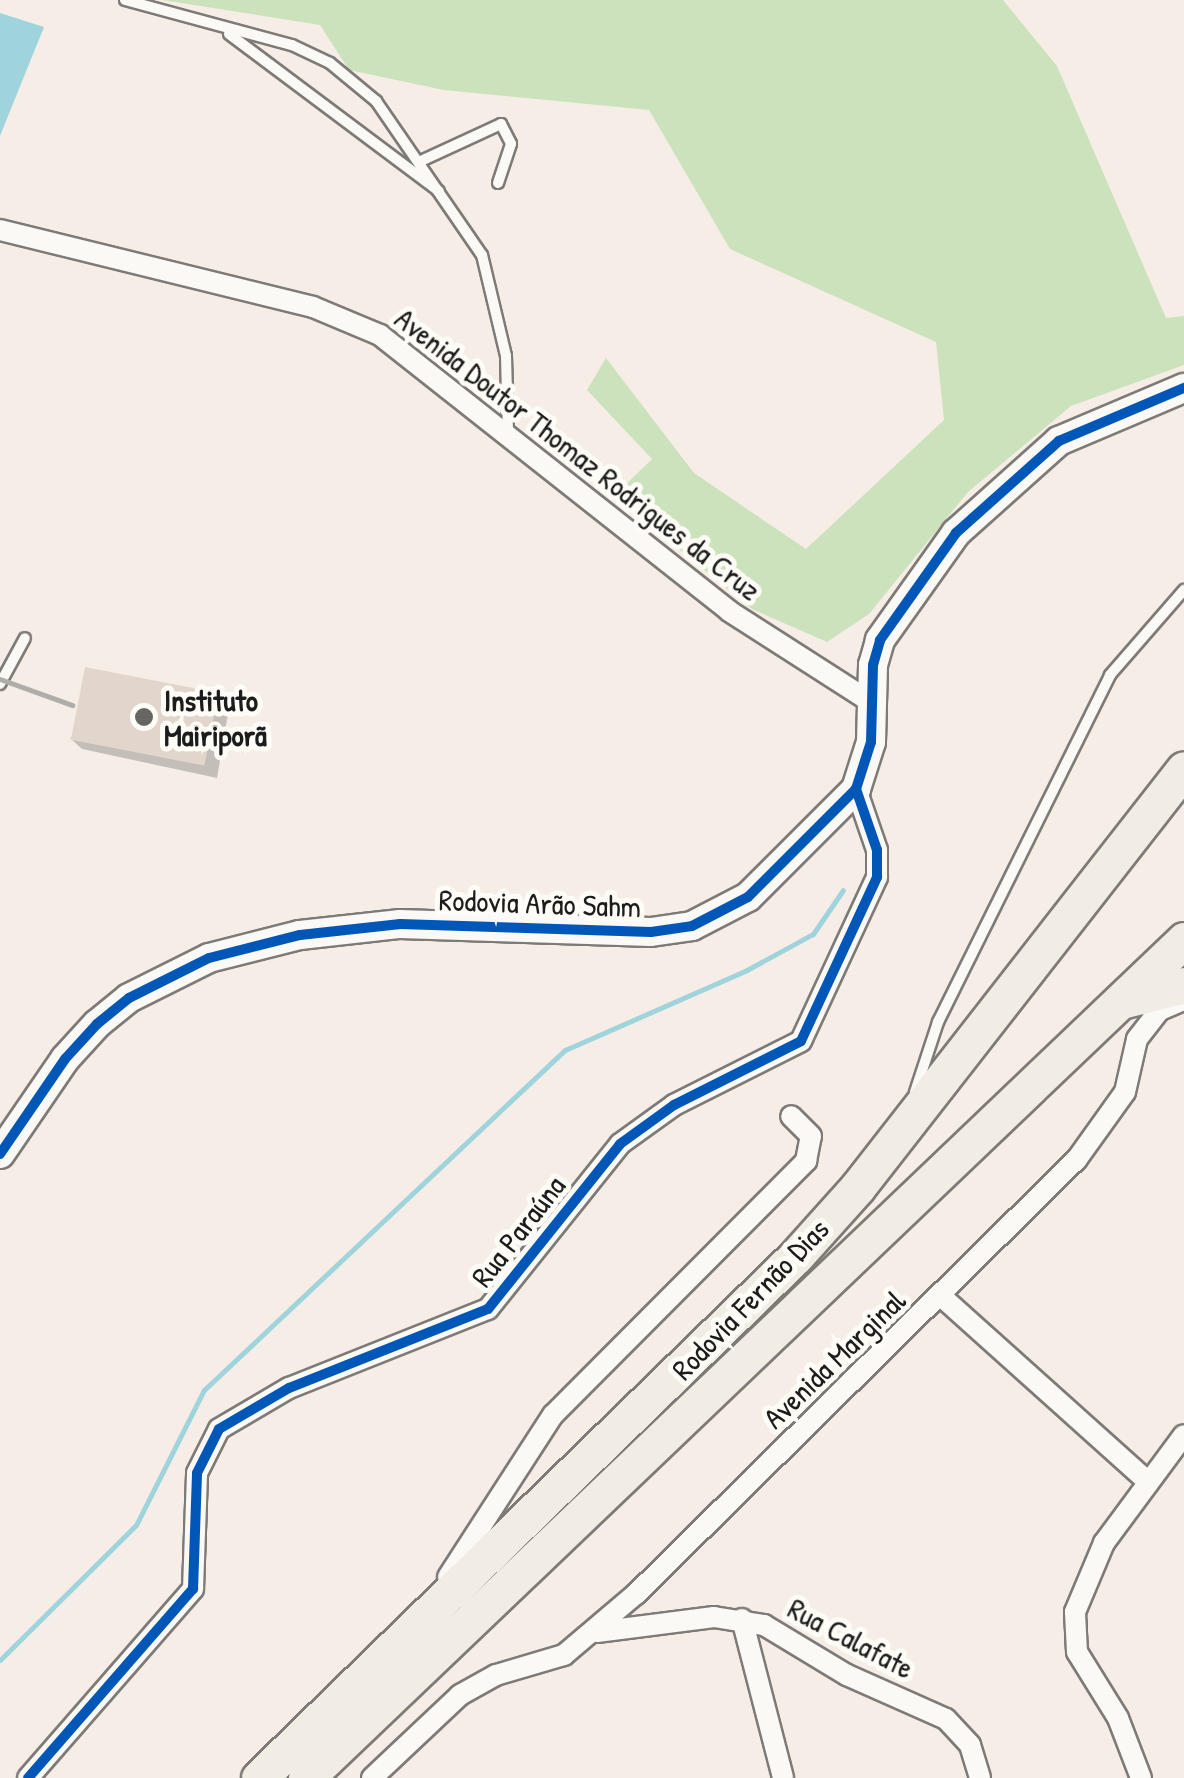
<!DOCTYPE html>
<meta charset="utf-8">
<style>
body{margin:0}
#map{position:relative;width:1184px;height:1778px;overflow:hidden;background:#f6eee6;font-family:"Patrick Hand",sans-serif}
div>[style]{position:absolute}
.green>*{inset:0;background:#cbe2bc}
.water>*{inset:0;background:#9fd4dc}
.shadow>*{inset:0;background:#0003}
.stream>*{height:5px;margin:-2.5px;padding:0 2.5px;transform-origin:2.5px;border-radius:2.5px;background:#9fd4dc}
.building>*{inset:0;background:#e2d6cc;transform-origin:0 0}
.roads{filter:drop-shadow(2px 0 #7e7a77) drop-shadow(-2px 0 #7e7a77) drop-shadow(0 2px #7e7a77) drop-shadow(0 -2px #7e7a77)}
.lane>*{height:10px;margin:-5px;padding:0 5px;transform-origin:5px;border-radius:5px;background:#faf9f6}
.street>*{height:20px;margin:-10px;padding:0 10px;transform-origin:10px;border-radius:10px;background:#faf9f6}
.secondary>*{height:28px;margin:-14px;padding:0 14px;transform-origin:14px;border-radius:14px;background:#faf9f6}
.highway>*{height:35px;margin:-17.5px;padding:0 17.5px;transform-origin:17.5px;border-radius:17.5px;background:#f1ece4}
.rail>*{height:5px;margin:-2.5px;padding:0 2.5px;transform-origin:2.5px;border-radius:2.5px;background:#afadaa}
.cycleway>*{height:10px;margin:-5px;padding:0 5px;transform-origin:5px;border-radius:5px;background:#0057b8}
.dots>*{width:28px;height:28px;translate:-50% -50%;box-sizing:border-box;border:5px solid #fdfcf7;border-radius:50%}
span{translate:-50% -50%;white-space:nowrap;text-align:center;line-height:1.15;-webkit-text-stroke:10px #fdfcf7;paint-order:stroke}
.street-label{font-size:30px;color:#1c1c1c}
.poi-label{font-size:30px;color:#1c1c1c;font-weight:700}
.left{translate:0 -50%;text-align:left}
</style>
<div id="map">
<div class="green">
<i style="clip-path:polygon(162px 0,1003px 0,1057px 66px,1166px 318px,1184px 316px,1184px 365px,1071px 406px,968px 492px,869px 614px,827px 642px,752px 609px,614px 496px,652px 459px,587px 390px,606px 358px,694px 473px,806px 549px,944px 420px,936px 342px,730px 249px,649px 110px,444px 90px,349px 70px,320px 25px)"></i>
</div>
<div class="water">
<i style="clip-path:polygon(0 13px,44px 27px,0 136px)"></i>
</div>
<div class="shadow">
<i style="clip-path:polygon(217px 697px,229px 708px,217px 778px,82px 749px,70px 738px)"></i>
</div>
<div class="stream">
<i style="left:0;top:1660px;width:192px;rotate:-44.8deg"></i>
<i style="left:136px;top:1525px;width:151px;rotate:-63.3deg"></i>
<i style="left:204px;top:1390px;width:496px;rotate:-43.3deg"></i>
<i style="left:565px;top:1050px;width:197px;rotate:-23.7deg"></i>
<i style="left:745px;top:971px;width:77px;rotate:-28.6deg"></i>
<i style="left:813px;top:934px;width:53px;rotate:-55.7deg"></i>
</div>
<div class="building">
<i style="left:85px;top:667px;width:136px;height:74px;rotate:11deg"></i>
</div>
<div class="roads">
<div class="lane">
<i style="left:125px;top:0;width:173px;rotate:15.1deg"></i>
<i style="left:292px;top:45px;width:42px;rotate:25.3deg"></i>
<i style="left:330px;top:63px;width:60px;rotate:39.6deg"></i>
<i style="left:376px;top:101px;width:187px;rotate:55.5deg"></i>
<i style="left:482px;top:255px;width:104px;rotate:76.6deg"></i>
<i style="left:506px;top:356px;width:78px;rotate:88.5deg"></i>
<i style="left:229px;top:34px;width:262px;rotate:36.8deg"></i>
<i style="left:423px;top:160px;width:86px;rotate:-24.8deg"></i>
<i style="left:501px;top:124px;width:22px;rotate:63deg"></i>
<i style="left:511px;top:144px;width:41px;rotate:108.4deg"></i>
<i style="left:0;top:684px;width:52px;rotate:-61.5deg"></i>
<i style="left:915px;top:1092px;width:74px;rotate:-71.8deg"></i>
<i style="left:938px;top:1022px;width:387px;rotate:-63.6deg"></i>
<i style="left:1110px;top:675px;width:113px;rotate:-49deg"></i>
</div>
<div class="street">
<i style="left:0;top:230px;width:322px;rotate:13.8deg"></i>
<i style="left:313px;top:307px;width:73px;rotate:22.7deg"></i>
<i style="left:380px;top:335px;width:445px;rotate:38.3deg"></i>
<i style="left:729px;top:611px;width:169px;rotate:32.7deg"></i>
<i style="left:941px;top:1296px;width:278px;rotate:41.9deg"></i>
<i style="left:448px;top:1577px;width:193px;rotate:-57.1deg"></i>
<i style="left:553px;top:1415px;width:359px;rotate:-45.1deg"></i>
<i style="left:806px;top:1161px;width:25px;rotate:-79deg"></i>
<i style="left:811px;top:1136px;width:28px;rotate:-135deg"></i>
<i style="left:742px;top:1619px;width:164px;rotate:75.5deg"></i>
<i style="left:597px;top:1632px;width:118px;rotate:-7.3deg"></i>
<i style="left:714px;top:1617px;width:51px;rotate:9.1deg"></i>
<i style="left:764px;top:1625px;width:97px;rotate:31.1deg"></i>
<i style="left:847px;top:1675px;width:108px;rotate:24deg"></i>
<i style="left:946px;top:1719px;width:35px;rotate:47deg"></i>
<i style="left:970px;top:1745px;width:34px;rotate:73deg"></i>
<i style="left:28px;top:1778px;width:251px;rotate:-48.9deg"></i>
<i style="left:193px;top:1589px;width:116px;rotate:-88deg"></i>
<i style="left:197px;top:1473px;width:49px;rotate:-63.4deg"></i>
<i style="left:219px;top:1429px;width:81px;rotate:-30.4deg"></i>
<i style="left:289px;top:1388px;width:214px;rotate:-21.7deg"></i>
<i style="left:488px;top:1309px;width:211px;rotate:-51.3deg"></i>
<i style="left:620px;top:1144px;width:67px;rotate:-35.8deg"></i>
<i style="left:674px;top:1105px;width:142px;rotate:-26.7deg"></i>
<i style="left:801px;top:1041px;width:181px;rotate:-65.1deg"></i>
<i style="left:877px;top:877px;width:27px;rotate:-90deg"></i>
<i style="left:877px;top:850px;width:65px;rotate:-109deg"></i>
<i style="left:372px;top:1778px;width:121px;rotate:-43.3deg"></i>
<i style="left:460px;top:1695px;width:41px;rotate:-29.1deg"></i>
<i style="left:496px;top:1675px;width:71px;rotate:-16.4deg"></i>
<i style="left:564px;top:1655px;width:94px;rotate:-40.3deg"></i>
<i style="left:636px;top:1594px;width:619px;rotate:-44.61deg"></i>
<i style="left:1077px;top:1159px;width:82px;rotate:-54.4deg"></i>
<i style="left:1125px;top:1092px;width:54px;rotate:-77.2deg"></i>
<i style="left:1137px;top:1039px;width:37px;rotate:-52deg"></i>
<i style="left:1160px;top:1010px;width:26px;rotate:-23deg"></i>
<i style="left:1141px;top:1778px;width:64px;rotate:-111deg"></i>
<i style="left:1118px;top:1718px;width:78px;rotate:-121.8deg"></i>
<i style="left:1077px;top:1652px;width:40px;rotate:-92.9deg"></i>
<i style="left:1075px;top:1612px;width:75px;rotate:-67.2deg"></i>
<i style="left:1104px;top:1543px;width:134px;rotate:-53.5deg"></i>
</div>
<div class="secondary">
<i style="left:0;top:1154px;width:115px;rotate:-55.6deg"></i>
<i style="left:65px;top:1059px;width:47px;rotate:-47.6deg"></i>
<i style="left:97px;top:1024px;width:41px;rotate:-39.1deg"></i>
<i style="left:129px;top:998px;width:89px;rotate:-26.6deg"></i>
<i style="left:209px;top:958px;width:94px;rotate:-14.2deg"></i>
<i style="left:300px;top:935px;width:101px;rotate:-6.3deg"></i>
<i style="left:400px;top:924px;width:251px;rotate:1.8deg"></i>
<i style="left:651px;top:932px;width:41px;rotate:-8.3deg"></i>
<i style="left:692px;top:926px;width:63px;rotate:-27.4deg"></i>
<i style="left:748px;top:897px;width:153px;rotate:-45deg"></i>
<i style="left:856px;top:789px;width:49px;rotate:-72.3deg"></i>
<i style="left:871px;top:742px;width:77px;rotate:-88.5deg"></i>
<i style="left:873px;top:665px;width:26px;rotate:-74deg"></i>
<i style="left:880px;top:640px;width:131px;rotate:-54.6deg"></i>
<i style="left:956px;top:533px;width:138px;rotate:-41.8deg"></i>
<i style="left:1059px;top:441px;width:136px;rotate:-23deg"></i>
</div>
<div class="highway">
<i style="left:1121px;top:1001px;width:65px;rotate:-14.3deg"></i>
<i style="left:259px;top:1778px;width:749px;rotate:-44.19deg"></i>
<i style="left:796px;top:1256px;width:91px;rotate:-48.1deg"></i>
<i style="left:857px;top:1188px;width:531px;rotate:-52.03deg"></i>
<i style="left:306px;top:1778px;width:1214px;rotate:-43.66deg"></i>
</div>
</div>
<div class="rail">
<i style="left:0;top:679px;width:77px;rotate:19.9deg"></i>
</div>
<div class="cycleway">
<i style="left:0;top:1154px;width:115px;rotate:-55.6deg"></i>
<i style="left:65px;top:1059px;width:47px;rotate:-47.6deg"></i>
<i style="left:97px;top:1024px;width:41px;rotate:-39.1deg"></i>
<i style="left:129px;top:998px;width:89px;rotate:-26.6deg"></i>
<i style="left:209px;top:958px;width:94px;rotate:-14.2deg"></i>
<i style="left:300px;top:935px;width:101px;rotate:-6.3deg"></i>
<i style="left:400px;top:924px;width:251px;rotate:1.8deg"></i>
<i style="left:651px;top:932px;width:41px;rotate:-8.3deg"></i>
<i style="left:692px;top:926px;width:63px;rotate:-27.4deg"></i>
<i style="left:748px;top:897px;width:153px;rotate:-45deg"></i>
<i style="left:856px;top:789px;width:49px;rotate:-72.3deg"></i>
<i style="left:871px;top:742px;width:77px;rotate:-88.5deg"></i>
<i style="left:873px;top:665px;width:26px;rotate:-74deg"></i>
<i style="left:880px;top:640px;width:131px;rotate:-54.6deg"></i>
<i style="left:956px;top:533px;width:138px;rotate:-41.8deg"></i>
<i style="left:1059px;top:441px;width:136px;rotate:-23deg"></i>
<i style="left:28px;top:1778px;width:251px;rotate:-48.9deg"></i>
<i style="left:193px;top:1589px;width:116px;rotate:-88deg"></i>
<i style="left:197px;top:1473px;width:49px;rotate:-63.4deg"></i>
<i style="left:219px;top:1429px;width:81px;rotate:-30.4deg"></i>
<i style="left:289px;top:1388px;width:214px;rotate:-21.7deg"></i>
<i style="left:488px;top:1309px;width:211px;rotate:-51.3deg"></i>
<i style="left:620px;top:1144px;width:67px;rotate:-35.8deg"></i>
<i style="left:674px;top:1105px;width:142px;rotate:-26.7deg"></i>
<i style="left:801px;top:1041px;width:181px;rotate:-65.1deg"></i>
<i style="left:877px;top:877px;width:27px;rotate:-90deg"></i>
<i style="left:877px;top:850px;width:65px;rotate:-109deg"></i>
</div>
<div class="dots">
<i style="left:144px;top:717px;background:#686663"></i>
</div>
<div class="street-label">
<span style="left:578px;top:454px;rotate:38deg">Avenida Doutor Thomaz Rodrigues da Cruz</span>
<span style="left:540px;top:903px;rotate:2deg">Rodovia Arão Sahm</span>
<span style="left:518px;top:1231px;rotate:-52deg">Rua Paraúna</span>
<span style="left:750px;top:1299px;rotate:-46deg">Rodovia Fernão Dias</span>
<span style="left:834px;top:1359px;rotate:-44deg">Avenida Marginal</span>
<span style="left:851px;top:1638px;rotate:28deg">Rua Calafate</span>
</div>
<div class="poi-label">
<span class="left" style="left:164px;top:717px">Instituto<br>Mairiporã</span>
</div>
</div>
